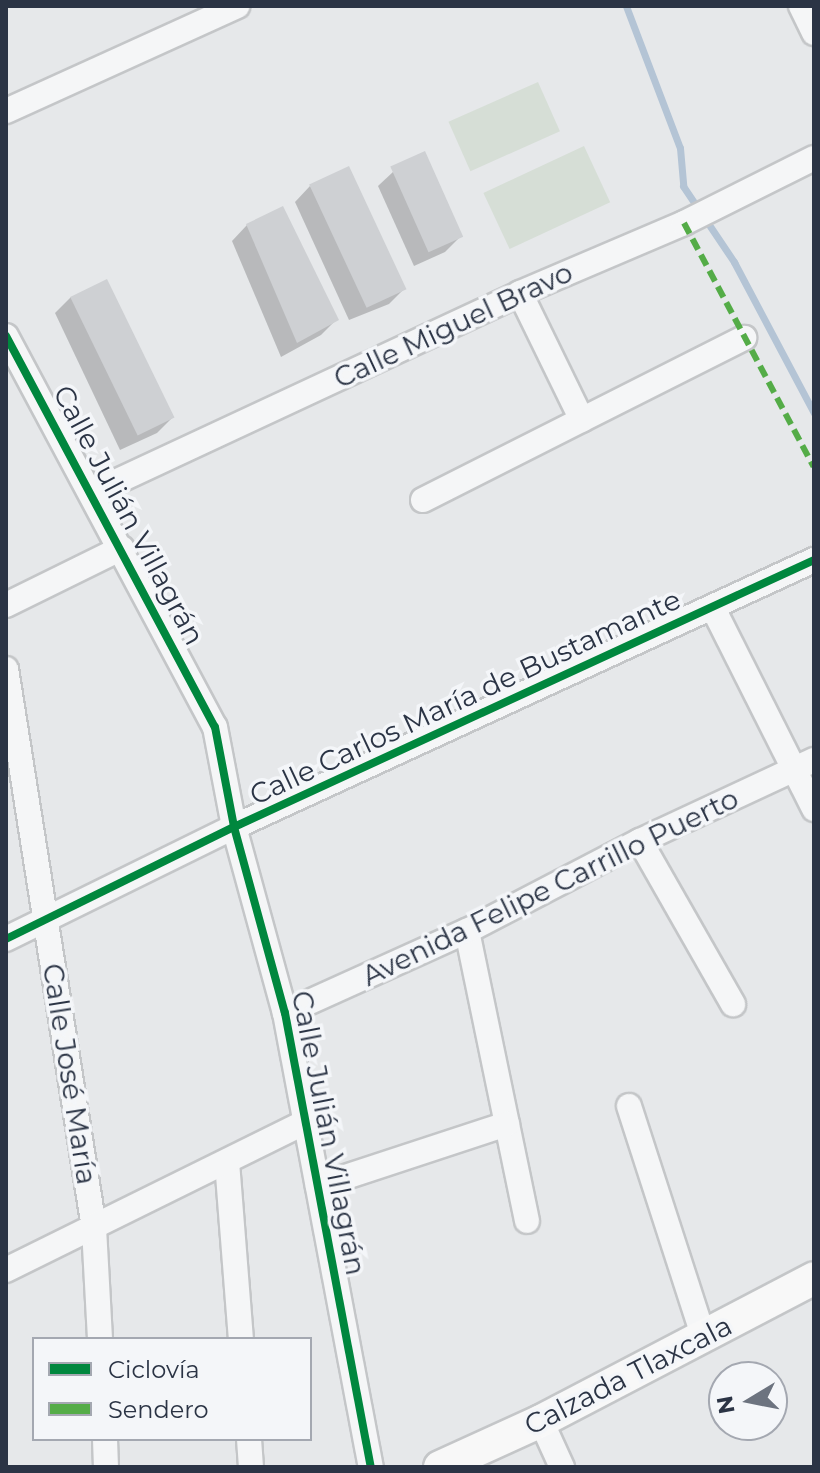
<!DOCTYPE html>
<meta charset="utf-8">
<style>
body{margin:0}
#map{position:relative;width:820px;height:1473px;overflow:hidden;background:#e6e8ea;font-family:Montserrat,sans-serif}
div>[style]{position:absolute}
.green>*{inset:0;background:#d6ded6;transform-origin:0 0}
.shadow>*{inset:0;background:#0003}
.stream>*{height:7px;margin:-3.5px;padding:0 3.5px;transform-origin:3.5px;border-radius:3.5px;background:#b4c4d5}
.building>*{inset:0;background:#ced0d3;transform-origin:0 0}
.roads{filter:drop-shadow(2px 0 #c4c6c8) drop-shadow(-2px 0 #c4c6c8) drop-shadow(0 2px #c4c6c8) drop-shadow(0 -2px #c4c6c8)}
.minor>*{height:24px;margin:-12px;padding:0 12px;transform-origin:12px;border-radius:12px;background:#f5f6f7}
.major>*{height:32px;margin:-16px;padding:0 16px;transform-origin:16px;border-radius:16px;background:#f8f8f8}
.quiet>*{height:6px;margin-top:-3px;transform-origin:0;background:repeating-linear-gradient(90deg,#54ac47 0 12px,transparent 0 18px)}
.cycleway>*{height:8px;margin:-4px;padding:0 4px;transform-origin:4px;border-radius:4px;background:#00873e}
span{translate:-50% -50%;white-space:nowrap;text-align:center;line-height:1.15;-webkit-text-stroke:7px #f4f6f9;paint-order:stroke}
.street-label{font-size:28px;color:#2b3445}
.frame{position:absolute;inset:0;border:8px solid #2b3445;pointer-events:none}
.legend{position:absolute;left:32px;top:1337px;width:280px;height:104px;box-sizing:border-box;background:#f4f6f9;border:2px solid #a4a8b1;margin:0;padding:10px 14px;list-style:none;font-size:24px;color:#2b3445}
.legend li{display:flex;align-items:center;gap:16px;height:40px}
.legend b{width:40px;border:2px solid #a4a8b1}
.north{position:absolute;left:708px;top:1361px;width:80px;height:80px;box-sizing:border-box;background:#f4f6f9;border:2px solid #a4a8b1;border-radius:50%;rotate:260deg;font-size:22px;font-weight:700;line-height:32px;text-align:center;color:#2b3445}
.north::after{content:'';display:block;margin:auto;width:28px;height:36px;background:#6c737f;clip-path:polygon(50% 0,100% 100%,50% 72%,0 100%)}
</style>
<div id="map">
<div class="green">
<i style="left:538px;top:82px;width:54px;height:98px;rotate:66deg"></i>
<i style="left:584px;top:146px;width:62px;height:111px;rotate:65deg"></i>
</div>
<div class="shadow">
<i style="clip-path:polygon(394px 171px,461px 236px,445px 252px,414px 266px,378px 186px)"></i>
<i style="clip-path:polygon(310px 186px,404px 289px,389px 304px,349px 320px,295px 202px)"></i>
<i style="clip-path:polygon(247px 225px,336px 320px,321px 335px,281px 357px,232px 241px)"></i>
<i style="clip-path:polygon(71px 297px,173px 417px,157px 433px,120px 450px,55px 313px)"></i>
</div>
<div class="stream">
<i style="left:626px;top:6px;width:152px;rotate:69.2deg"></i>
<i style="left:680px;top:148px;width:38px;rotate:85deg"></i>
<i style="left:683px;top:186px;width:92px;rotate:56.1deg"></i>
<i style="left:734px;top:262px;width:171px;rotate:62.1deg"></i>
</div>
<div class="building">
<i style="left:425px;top:151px;width:94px;height:38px;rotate:66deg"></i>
<i style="left:349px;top:166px;width:136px;height:44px;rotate:65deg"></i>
<i style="clip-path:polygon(283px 206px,339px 320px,297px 343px,246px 224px)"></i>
<i style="left:107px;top:279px;width:154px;height:41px;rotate:64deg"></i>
</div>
<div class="roads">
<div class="minor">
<i style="left:801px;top:6px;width:30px;rotate:64deg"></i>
<i style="left:6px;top:111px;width:254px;rotate:-24.4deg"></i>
<i style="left:520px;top:293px;width:141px;rotate:64deg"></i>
<i style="left:6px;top:336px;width:443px;rotate:61.9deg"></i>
<i style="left:215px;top:727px;width:102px;rotate:79.2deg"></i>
<i style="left:234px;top:827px;width:193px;rotate:74.7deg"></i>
<i style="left:285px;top:1013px;width:462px;rotate:79.3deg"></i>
<i style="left:92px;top:493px;width:472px;rotate:-25deg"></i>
<i style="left:520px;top:293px;width:178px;rotate:-23.1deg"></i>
<i style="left:684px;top:223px;width:145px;rotate:-26.6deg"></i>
<i style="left:423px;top:500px;width:360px;rotate:-26.8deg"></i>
<i style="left:6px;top:605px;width:129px;rotate:-26.2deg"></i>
<i style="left:713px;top:608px;width:225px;rotate:63.3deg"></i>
<i style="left:6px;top:669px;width:566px;rotate:81.05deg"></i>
<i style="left:94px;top:1228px;width:111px;rotate:86.9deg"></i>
<i style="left:640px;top:841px;width:188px;rotate:60.3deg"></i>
<i style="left:467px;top:931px;width:296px;rotate:78.3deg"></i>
<i style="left:6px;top:939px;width:254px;rotate:-26.2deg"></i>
<i style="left:234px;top:827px;width:639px;rotate:-24.72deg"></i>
<i style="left:285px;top:1013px;width:200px;rotate:-24.3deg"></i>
<i style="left:467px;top:931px;width:195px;rotate:-27.5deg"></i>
<i style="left:640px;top:841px;width:192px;rotate:-25deg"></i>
<i style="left:629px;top:1106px;width:244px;rotate:72.1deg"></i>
<i style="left:227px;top:1162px;width:178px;rotate:85.5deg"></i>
<i style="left:318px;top:1186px;width:199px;rotate:-18.2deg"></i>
<i style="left:6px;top:1270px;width:335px;rotate:-26.3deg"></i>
<i style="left:541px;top:1421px;width:51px;rotate:65.5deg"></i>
<i style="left:105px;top:1439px;width:28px;rotate:88deg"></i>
<i style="left:249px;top:1439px;width:28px;rotate:86deg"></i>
</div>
<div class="major">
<i style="left:440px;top:1467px;width:111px;rotate:-24.5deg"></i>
<i style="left:541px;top:1421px;width:308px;rotate:-27.6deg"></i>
</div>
</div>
<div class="quiet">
<i style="left:684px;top:223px;width:276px;rotate:62deg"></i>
</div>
<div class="cycleway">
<i style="left:6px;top:336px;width:443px;rotate:61.9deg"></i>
<i style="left:215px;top:727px;width:102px;rotate:79.2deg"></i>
<i style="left:234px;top:827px;width:193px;rotate:74.7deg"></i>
<i style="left:285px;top:1013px;width:462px;rotate:79.3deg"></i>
<i style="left:6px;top:939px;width:254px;rotate:-26.2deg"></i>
<i style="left:234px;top:827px;width:639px;rotate:-24.72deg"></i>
</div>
<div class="street-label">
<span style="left:453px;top:325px;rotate:-25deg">Calle Miguel Bravo</span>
<span style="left:129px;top:515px;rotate:62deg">Calle Julián Villagrán</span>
<span style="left:465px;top:697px;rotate:-25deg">Calle Carlos María de Bustamante</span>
<span style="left:550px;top:887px;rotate:-26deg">Avenida Felipe Carrillo Puerto</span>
<span style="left:70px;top:1074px;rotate:81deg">Calle José María</span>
<span style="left:329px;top:1133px;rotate:79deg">Calle Julián Villagrán</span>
<span style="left:628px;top:1375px;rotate:-27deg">Calzada Tlaxcala</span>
</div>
<div class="frame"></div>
<ul class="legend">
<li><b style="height:10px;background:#00873e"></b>Ciclovía</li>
<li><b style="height:10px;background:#54ac47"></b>Sendero</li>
</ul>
<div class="north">N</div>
</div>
